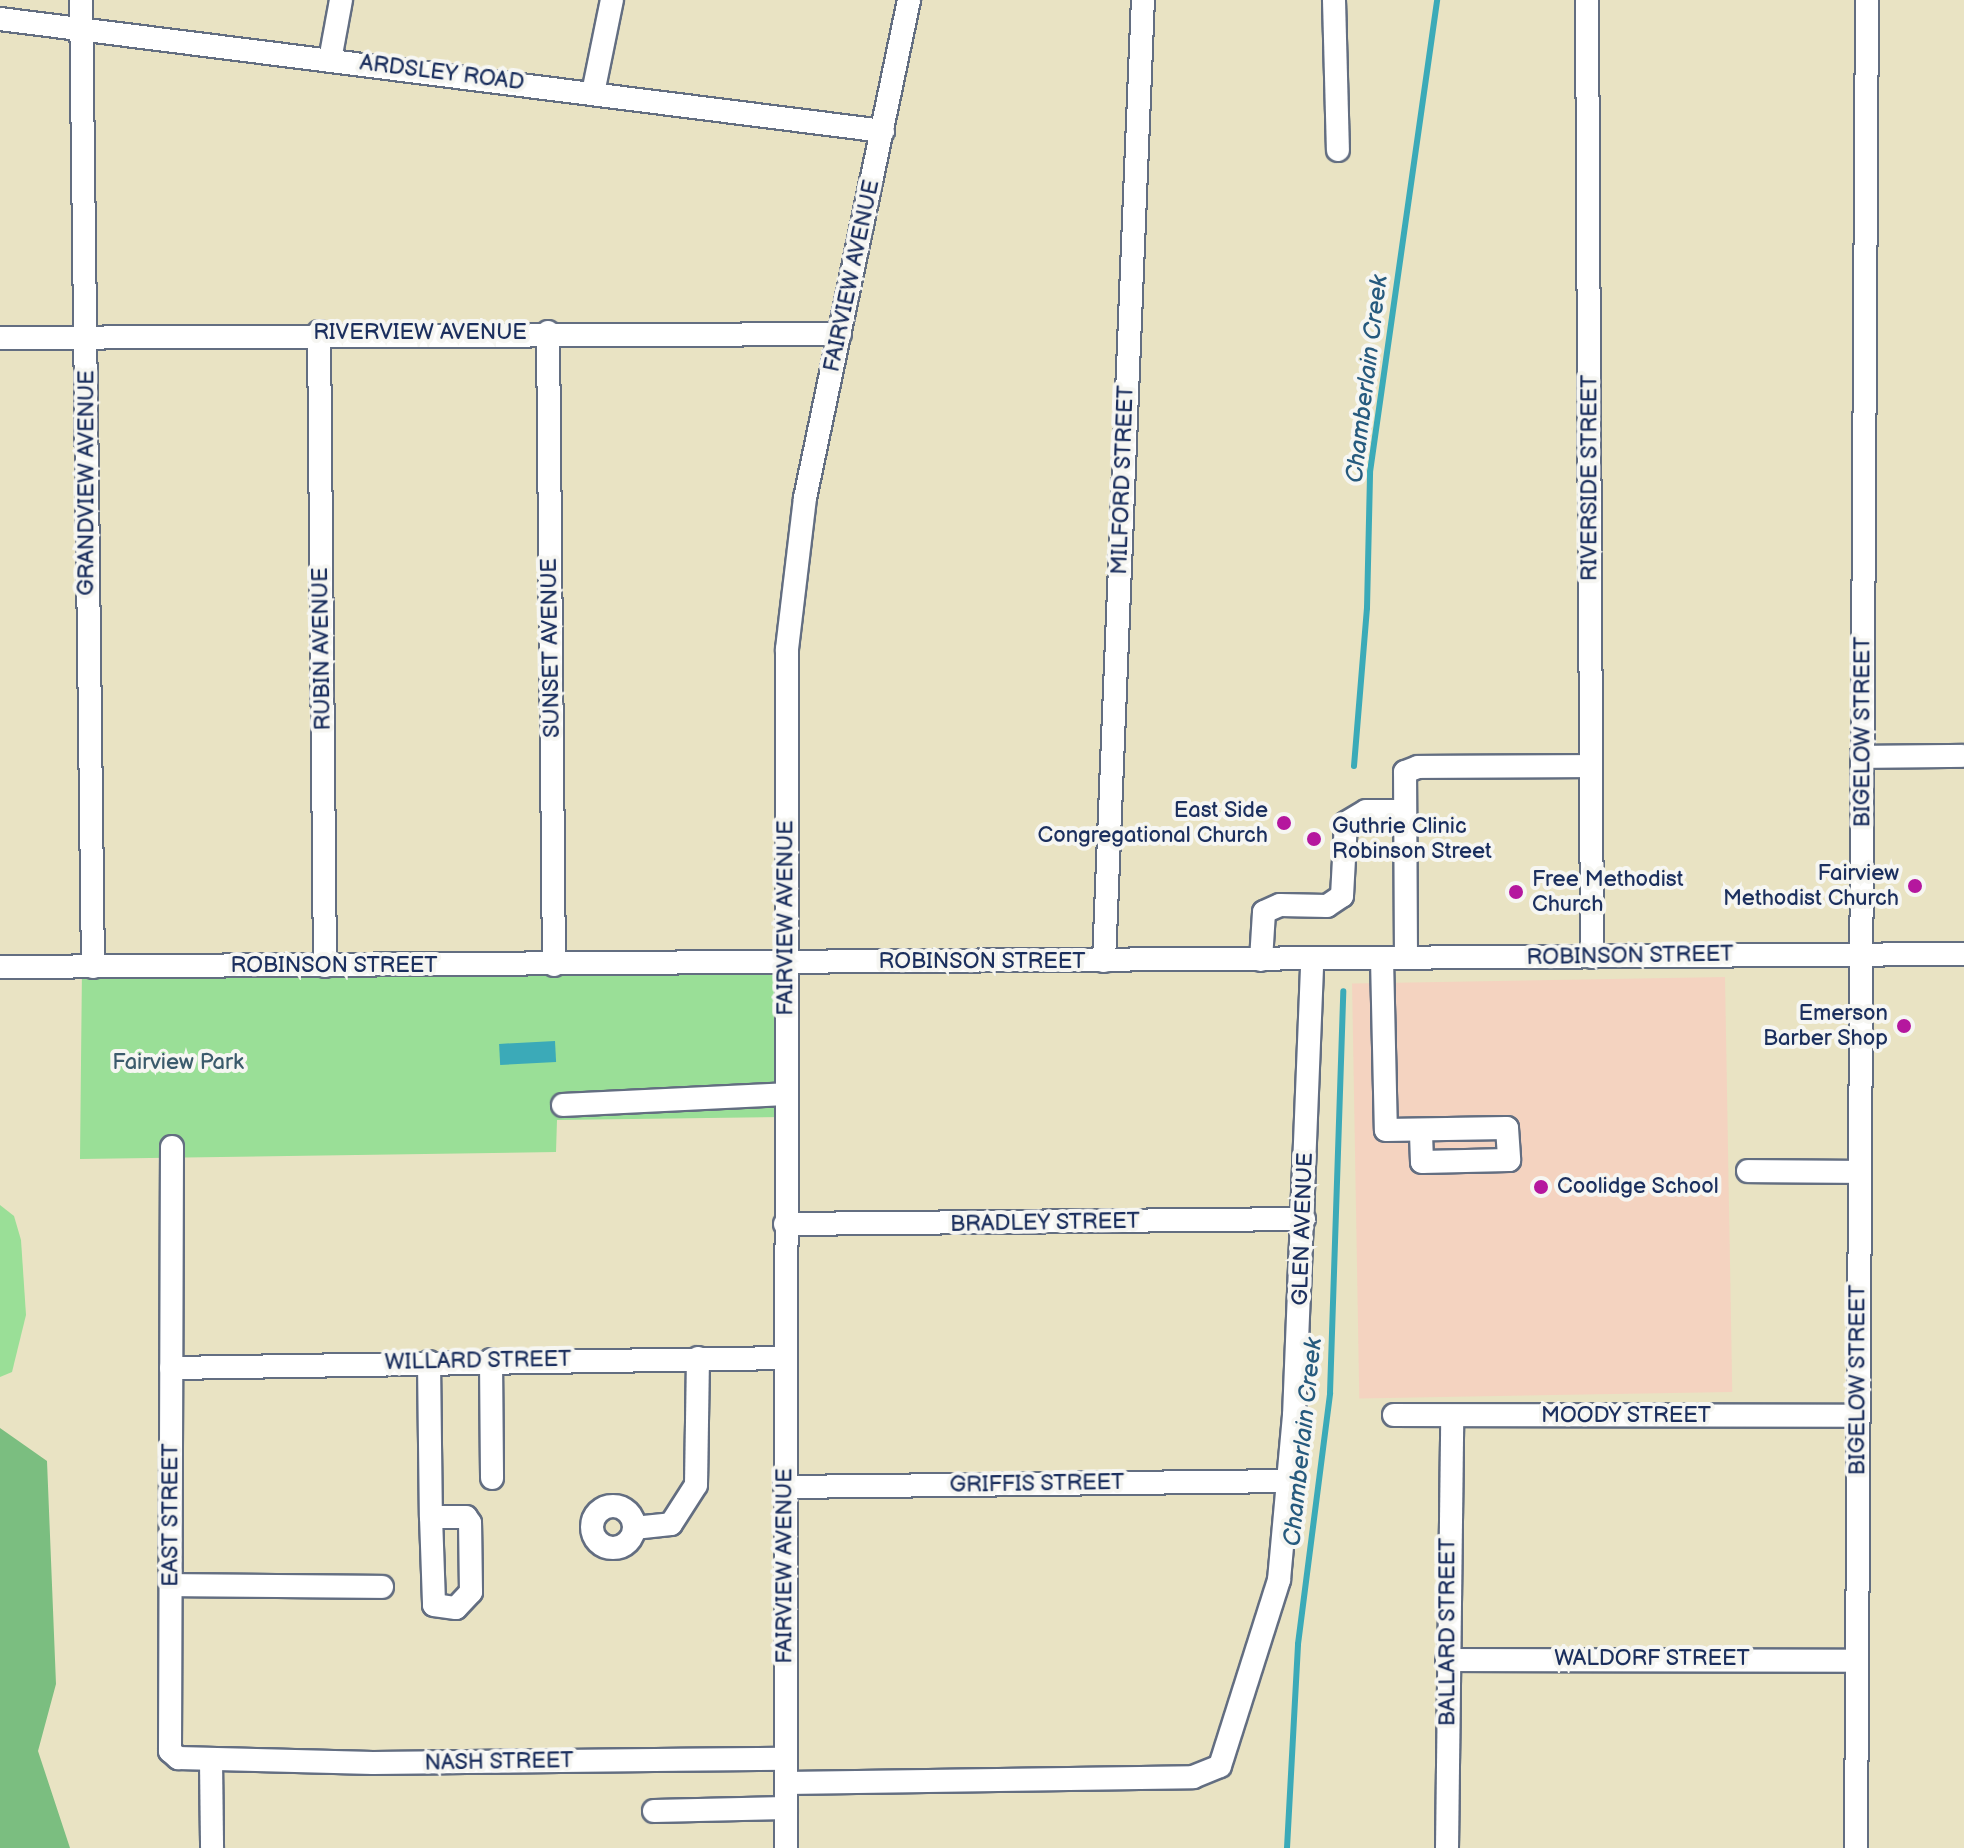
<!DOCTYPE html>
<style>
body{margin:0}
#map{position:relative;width:1964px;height:1848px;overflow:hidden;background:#e9e3c3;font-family:"Balsamiq Sans",sans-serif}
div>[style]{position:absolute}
.built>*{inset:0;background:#f4d3c0;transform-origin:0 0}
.green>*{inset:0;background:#9adf97}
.forest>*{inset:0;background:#7bbe80}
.water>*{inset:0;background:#3baab8;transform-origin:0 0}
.stream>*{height:6px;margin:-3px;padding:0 3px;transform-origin:3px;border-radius:3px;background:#3baab8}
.roads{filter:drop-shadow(2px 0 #636e81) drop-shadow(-2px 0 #636e81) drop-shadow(0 2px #636e81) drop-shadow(0 -2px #636e81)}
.minor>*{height:22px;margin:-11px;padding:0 11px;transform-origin:11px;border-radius:11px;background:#fff}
.minor>.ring{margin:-11px;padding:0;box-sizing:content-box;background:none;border:22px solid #fff;border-radius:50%}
.dots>*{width:22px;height:22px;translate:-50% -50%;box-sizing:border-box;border:4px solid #f6f6f2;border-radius:50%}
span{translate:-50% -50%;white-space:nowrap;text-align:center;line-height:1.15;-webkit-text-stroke:8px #f6f6f2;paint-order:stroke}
.street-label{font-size:22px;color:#1b2f5e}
.poi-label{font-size:22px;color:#1b2f5e}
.right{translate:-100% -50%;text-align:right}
.left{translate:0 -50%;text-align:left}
.park-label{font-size:22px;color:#3b5b6c}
.water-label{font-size:24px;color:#265a7e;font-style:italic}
</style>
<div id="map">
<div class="built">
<i style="left:1725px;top:977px;width:415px;height:373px;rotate:89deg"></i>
</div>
<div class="green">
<i style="clip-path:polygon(786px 963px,785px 1117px,557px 1120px,556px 1152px,80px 1159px,82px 967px)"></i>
<i style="clip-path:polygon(0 1205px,14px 1216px,21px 1240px,26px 1315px,12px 1372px,0 1377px)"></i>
</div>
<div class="forest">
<i style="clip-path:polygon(0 1428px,47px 1461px,56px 1684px,38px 1751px,70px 1848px,0 1848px)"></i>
</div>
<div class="water">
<i style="left:555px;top:1041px;width:21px;height:56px;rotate:87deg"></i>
</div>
<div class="stream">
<i style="left:1354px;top:766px;width:159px;rotate:-85.3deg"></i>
<i style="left:1367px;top:608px;width:136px;rotate:-88.7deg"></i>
<i style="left:1370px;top:472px;width:477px;rotate:-81.9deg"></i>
<i style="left:1287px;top:1848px;width:204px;rotate:-86.9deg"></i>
<i style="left:1298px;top:1644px;width:253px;rotate:-82.7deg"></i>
<i style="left:1330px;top:1393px;width:402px;rotate:-88.1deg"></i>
</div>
<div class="roads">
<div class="minor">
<i style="left:81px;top:0;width:967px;rotate:89.29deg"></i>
<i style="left:1334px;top:0;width:150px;rotate:88.5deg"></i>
<i style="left:1587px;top:0;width:957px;rotate:89.7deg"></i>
<i style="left:0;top:19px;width:890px;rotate:7.23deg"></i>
<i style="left:330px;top:60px;width:61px;rotate:-79.6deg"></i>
<i style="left:593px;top:93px;width:95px;rotate:-78.5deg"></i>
<i style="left:319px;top:332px;width:634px;rotate:89.46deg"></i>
<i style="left:548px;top:332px;width:633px;rotate:89.46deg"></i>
<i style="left:0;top:338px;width:840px;rotate:-0.27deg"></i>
<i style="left:1863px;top:757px;width:99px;rotate:-0.6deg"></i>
<i style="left:1406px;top:958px;width:186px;rotate:-90.3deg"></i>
<i style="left:1405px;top:772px;width:14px;rotate:-21deg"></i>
<i style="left:1418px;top:767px;width:173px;rotate:-0.3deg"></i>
<i style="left:1382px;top:959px;width:171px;rotate:88.7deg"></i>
<i style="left:1386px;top:1130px;width:121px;rotate:-0.9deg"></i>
<i style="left:1507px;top:1128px;width:32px;rotate:86deg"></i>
<i style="left:1509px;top:1160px;width:87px;rotate:178.7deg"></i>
<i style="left:1422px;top:1162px;width:32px;rotate:-92deg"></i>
<i style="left:1261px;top:960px;width:48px;rotate:-86.4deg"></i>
<i style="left:1264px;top:912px;width:17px;rotate:-24deg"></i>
<i style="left:1280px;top:905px;width:47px;rotate:1.2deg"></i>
<i style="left:1327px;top:906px;width:18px;rotate:-34deg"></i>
<i style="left:1342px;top:896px;width:73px;rotate:-86.9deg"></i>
<i style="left:1346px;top:823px;width:23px;rotate:-31deg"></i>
<i style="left:1366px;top:811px;width:37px"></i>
<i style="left:1104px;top:961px;width:962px;rotate:-87.68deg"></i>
<i style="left:0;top:967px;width:1964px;rotate:-0.38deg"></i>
<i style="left:563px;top:1105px;width:222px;rotate:-2.8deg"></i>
<i style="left:172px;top:1147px;width:604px;rotate:90.19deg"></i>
<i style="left:170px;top:1751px;width:11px;rotate:41deg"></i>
<i style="left:178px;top:1758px;width:195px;rotate:1.5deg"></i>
<i style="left:373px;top:1763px;width:413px;rotate:-0.6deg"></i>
<i style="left:1748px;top:1171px;width:111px;rotate:0.5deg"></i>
<i style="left:785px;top:1224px;width:519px;rotate:-0.55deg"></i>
<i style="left:491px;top:1360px;width:118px;rotate:89.5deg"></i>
<i style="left:429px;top:1362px;width:155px;rotate:89.3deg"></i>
<i style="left:431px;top:1517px;width:88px;rotate:88deg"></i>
<i style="left:434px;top:1605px;width:22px;rotate:8deg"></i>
<i style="left:456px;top:1608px;width:22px;rotate:-47deg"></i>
<i style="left:471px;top:1592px;width:69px;rotate:-90.8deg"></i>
<i style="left:470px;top:1523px;width:7px;rotate:-124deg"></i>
<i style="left:466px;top:1517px;width:35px;rotate:180deg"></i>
<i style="left:171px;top:1368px;width:614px;rotate:-0.93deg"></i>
<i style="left:1394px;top:1415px;width:463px;rotate:0.1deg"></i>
<i style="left:785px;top:1487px;width:504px;rotate:-0.68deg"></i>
<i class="ring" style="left:592px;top:1506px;width:20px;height:20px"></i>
<i style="left:634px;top:1528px;width:37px;rotate:-6deg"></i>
<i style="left:671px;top:1524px;width:46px;rotate:-57.3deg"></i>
<i style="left:696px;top:1485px;width:127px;rotate:-89.1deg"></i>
<i style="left:171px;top:1585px;width:211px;rotate:0.5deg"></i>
<i style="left:1447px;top:1660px;width:410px;rotate:0.1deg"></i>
<i style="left:211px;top:1761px;width:87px;rotate:89.3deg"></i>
<i style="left:786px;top:1783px;width:407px;rotate:-0.8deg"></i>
<i style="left:1193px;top:1777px;width:29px;rotate:-22deg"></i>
<i style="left:1220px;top:1766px;width:195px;rotate:-72.4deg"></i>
<i style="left:1279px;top:1580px;width:165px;rotate:-84.8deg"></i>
<i style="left:1294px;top:1416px;width:457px;rotate:-87.7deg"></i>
<i style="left:654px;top:1811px;width:132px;rotate:-1.3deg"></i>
<i style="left:786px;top:1848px;width:1199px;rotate:-89.95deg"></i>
<i style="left:787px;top:649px;width:152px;rotate:-83.2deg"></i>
<i style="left:805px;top:498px;width:509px;rotate:-78.2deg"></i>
<i style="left:1447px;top:1848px;width:432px;rotate:-89.3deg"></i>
<i style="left:1856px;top:1848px;width:1848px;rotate:-89.66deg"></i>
</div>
</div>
<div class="dots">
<i style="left:1284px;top:823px;background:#b5179e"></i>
<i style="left:1314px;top:839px;background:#b5179e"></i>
<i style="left:1915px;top:886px;background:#b5179e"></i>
<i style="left:1516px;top:892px;background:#b5179e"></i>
<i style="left:1904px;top:1026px;background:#b5179e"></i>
<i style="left:1541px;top:1187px;background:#b5179e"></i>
</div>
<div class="street-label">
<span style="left:442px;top:73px;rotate:7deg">ARDSLEY ROAD</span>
<span style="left:852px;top:276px;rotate:-78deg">FAIRVIEW AVENUE</span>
<span style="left:420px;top:333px">RIVERVIEW AVENUE</span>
<span style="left:1590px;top:478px;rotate:-90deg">RIVERSIDE STREET</span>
<span style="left:1123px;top:480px;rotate:-88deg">MILFORD STREET</span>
<span style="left:87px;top:483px;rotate:-90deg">GRANDVIEW AVENUE</span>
<span style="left:551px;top:648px;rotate:-91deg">SUNSET AVENUE</span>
<span style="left:322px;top:649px;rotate:-91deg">RUBIN AVENUE</span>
<span style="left:1863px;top:732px;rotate:-90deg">BIGELOW STREET</span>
<span style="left:786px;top:918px;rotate:-90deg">FAIRVIEW AVENUE</span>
<span style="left:1630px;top:956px;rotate:-1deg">ROBINSON STREET</span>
<span style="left:982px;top:962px">ROBINSON STREET</span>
<span style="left:334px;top:966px">ROBINSON STREET</span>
<span style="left:1045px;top:1223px;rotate:-1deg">BRADLEY STREET</span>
<span style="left:1303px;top:1229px;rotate:-88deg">GLEN AVENUE</span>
<span style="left:478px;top:1361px;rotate:-1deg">WILLARD STREET</span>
<span style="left:1858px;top:1380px;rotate:-90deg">BIGELOW STREET</span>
<span style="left:1626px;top:1416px">MOODY STREET</span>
<span style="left:1037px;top:1484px;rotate:-1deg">GRIFFIS STREET</span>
<span style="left:171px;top:1515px;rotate:-90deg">EAST STREET</span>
<span style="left:785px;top:1566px;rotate:-90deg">FAIRVIEW AVENUE</span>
<span style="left:1448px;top:1632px;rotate:-90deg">BALLARD STREET</span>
<span style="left:1652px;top:1659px">WALDORF STREET</span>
<span style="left:499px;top:1762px;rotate:-1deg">NASH STREET</span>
</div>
<div class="poi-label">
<span class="right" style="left:1268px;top:823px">East Side<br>Congregational Church</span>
<span class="left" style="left:1332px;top:839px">Guthrie Clinic<br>Robinson Street</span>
<span class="right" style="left:1899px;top:886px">Fairview<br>Methodist Church</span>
<span class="left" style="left:1532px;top:892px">Free Methodist<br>Church</span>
<span class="right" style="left:1888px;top:1026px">Emerson<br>Barber Shop</span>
<span class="left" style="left:1557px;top:1187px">Coolidge School</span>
</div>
<div class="park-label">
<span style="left:178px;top:1063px">Fairview Park</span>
</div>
<div class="water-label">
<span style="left:1367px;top:379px;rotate:-83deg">Chamberlain Creek</span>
<span style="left:1303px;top:1442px;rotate:-84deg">Chamberlain Creek</span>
</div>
</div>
